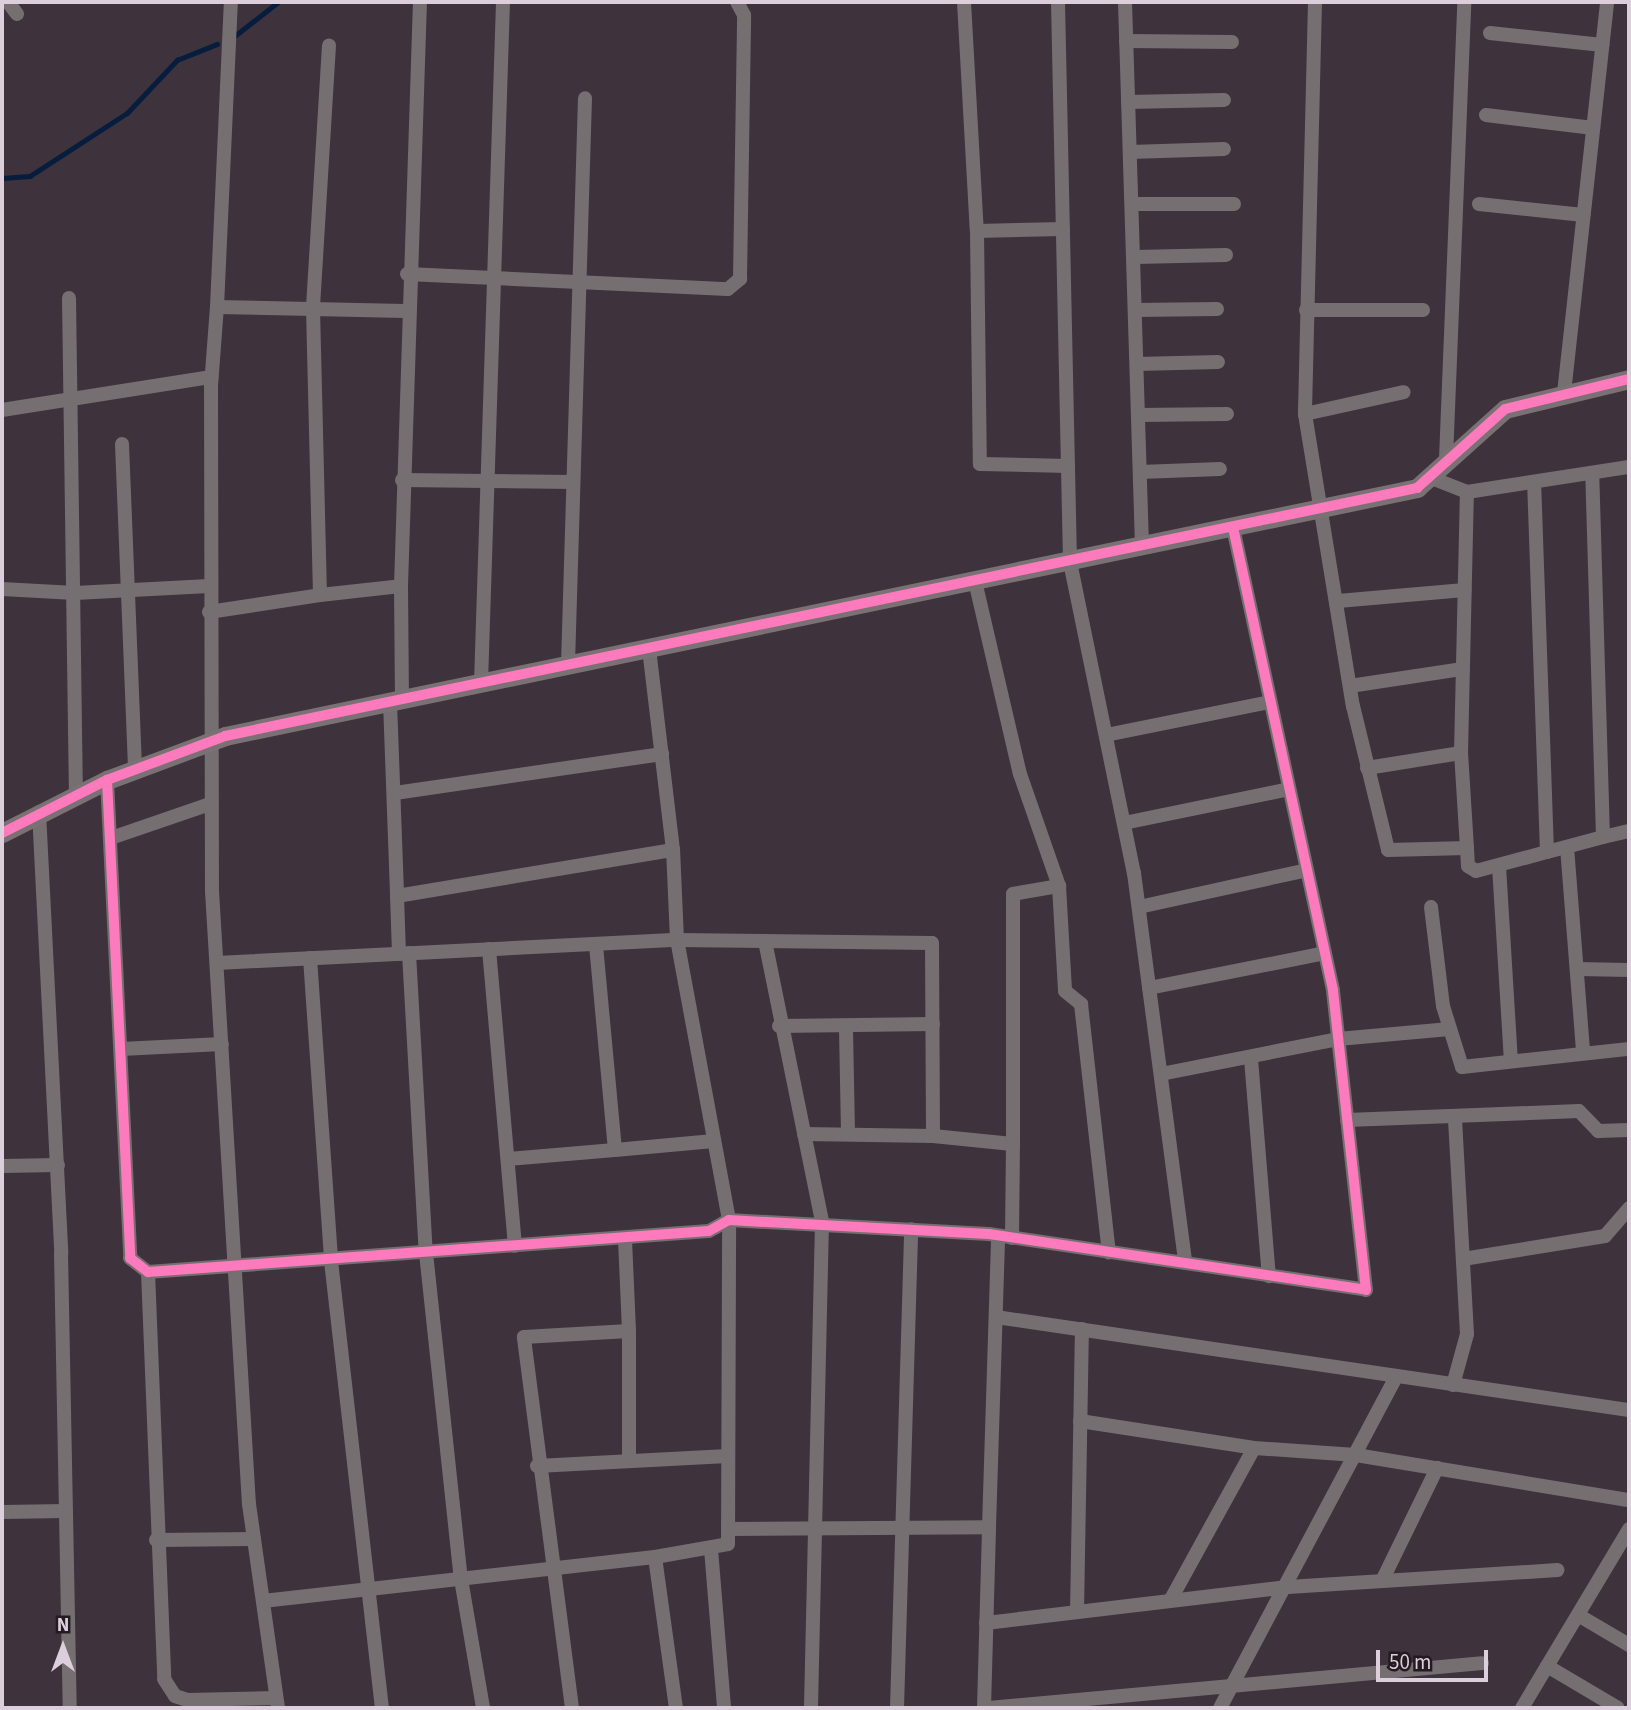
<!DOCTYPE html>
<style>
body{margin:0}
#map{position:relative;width:1631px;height:1710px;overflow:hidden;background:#3e323d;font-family:"Source Sans 3",sans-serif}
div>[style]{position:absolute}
.stream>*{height:4.5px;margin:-2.25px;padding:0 2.25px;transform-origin:2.25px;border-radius:2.25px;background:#061d3d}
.street>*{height:14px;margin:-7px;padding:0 7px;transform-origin:7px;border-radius:7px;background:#756f71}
.secondary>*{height:19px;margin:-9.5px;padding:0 9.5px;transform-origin:9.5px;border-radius:9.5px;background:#7a7174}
.cycleway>*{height:10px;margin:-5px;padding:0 5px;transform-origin:5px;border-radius:5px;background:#fd7abc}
span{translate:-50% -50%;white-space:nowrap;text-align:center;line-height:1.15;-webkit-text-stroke:5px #231a22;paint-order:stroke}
.frame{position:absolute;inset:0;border:4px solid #dccfdb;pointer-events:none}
.north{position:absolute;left:28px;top:1612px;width:70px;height:70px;-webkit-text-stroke:5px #231a22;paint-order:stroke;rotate:0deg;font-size:19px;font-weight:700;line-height:28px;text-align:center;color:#dccfdb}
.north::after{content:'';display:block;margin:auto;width:24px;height:32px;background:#dccfdb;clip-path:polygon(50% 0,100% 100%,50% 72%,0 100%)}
.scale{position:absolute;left:1376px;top:1650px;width:112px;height:32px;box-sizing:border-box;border:4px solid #dccfdb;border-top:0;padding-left:9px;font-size:21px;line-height:24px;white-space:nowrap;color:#dccfdb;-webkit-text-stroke:5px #231a22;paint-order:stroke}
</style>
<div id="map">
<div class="stream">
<i style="left:232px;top:38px;width:58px;rotate:-38deg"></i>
<i style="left:2px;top:178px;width:28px;rotate:-4deg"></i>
<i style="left:30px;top:176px;width:116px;rotate:-33deg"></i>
<i style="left:127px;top:113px;width:73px;rotate:-46.7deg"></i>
<i style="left:177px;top:60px;width:43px;rotate:-21.8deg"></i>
</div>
<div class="street">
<i style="left:8px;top:2px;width:15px;rotate:53deg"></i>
<i style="left:964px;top:2px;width:229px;rotate:86.8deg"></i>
<i style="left:977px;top:231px;width:233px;rotate:89.3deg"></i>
<i style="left:980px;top:464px;width:88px;rotate:1.3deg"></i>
<i style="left:1058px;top:2px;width:560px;rotate:88.77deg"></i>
<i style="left:1070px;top:562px;width:318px;rotate:78.4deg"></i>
<i style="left:1134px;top:873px;width:393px;rotate:82.5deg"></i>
<i style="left:1125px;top:2px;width:545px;rotate:88.21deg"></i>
<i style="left:1315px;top:2px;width:412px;rotate:91.4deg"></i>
<i style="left:1305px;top:414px;width:296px;rotate:80.7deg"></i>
<i style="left:1353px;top:706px;width:148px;rotate:76.3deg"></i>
<i style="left:1388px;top:850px;width:79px;rotate:-1.5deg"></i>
<i style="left:1467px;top:848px;width:95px;rotate:-93.6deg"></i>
<i style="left:1461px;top:753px;width:261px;rotate:-88.7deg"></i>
<i style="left:1467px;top:492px;width:164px;rotate:-8.8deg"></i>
<i style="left:1490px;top:33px;width:113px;rotate:6.1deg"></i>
<i style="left:1126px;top:41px;width:106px;rotate:0.5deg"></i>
<i style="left:1128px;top:102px;width:96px;rotate:-1.2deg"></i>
<i style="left:1486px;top:115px;width:108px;rotate:6.9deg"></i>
<i style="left:1130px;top:152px;width:94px;rotate:-1.8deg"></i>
<i style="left:1133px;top:204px;width:101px"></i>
<i style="left:1479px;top:204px;width:105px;rotate:6deg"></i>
<i style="left:977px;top:231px;width:86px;rotate:-1.3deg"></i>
<i style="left:1135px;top:257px;width:91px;rotate:-1.3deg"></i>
<i style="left:407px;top:274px;width:321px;rotate:2.7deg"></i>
<i style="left:728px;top:289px;width:16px;rotate:-40deg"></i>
<i style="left:740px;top:279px;width:264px;rotate:-89.1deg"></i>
<i style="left:744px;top:15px;width:15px;rotate:-118deg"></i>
<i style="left:69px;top:298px;width:497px;rotate:89.2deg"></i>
<i style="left:217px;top:307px;width:305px;rotate:-87.4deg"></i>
<i style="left:1136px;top:310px;width:81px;rotate:-0.7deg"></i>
<i style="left:1306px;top:310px;width:117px"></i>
<i style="left:1137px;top:364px;width:81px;rotate:-1.4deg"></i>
<i style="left:211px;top:386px;width:79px;rotate:-85.7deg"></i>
<i style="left:217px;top:307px;width:188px;rotate:1.2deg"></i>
<i style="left:1564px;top:393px;width:393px;rotate:-83.7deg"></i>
<i style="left:2px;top:410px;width:212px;rotate:-9deg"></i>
<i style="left:211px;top:377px;width:514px;rotate:89.89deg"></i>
<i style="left:212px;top:891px;width:614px;rotate:86.55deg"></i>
<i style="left:249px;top:1504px;width:206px;rotate:81.9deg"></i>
<i style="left:1305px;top:414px;width:101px;rotate:-12.5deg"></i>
<i style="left:1139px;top:415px;width:88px;rotate:-0.7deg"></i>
<i style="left:122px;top:444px;width:325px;rotate:87.7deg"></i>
<i style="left:1446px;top:459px;width:457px;rotate:-87.7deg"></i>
<i style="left:1140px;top:472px;width:80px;rotate:-2.1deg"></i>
<i style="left:1429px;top:477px;width:41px;rotate:21.5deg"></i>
<i style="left:402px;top:480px;width:171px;rotate:0.7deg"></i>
<i style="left:975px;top:581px;width:198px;rotate:76.9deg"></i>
<i style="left:1020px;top:774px;width:119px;rotate:70.8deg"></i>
<i style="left:401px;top:586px;width:112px;rotate:89.5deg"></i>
<i style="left:2px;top:589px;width:73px;rotate:3.1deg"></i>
<i style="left:75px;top:593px;width:134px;rotate:-3deg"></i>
<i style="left:320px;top:595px;width:81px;rotate:-6.3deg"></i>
<i style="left:401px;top:586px;width:584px;rotate:-88.14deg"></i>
<i style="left:1338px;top:601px;width:127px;rotate:-5deg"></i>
<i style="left:209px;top:612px;width:112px;rotate:-8.7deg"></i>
<i style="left:320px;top:595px;width:288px;rotate:-91.4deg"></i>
<i style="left:313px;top:307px;width:262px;rotate:-86.5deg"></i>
<i style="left:568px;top:664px;width:566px;rotate:-88.28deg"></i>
<i style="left:481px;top:683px;width:681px;rotate:-88.15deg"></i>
<i style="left:1350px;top:686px;width:114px;rotate:-8.6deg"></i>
<i style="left:390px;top:702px;width:194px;rotate:87.9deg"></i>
<i style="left:397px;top:896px;width:280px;rotate:-9.5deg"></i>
<i style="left:673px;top:850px;width:203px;rotate:-96.8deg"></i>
<i style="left:1106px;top:735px;width:167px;rotate:-11.4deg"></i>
<i style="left:1367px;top:768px;width:95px;rotate:-9.1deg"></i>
<i style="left:107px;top:780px;width:479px;rotate:87.2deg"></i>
<i style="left:130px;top:1258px;width:23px;rotate:38deg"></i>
<i style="left:148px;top:1272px;width:562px;rotate:-4.18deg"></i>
<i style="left:709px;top:1231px;width:23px;rotate:-29deg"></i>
<i style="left:729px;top:1220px;width:260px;rotate:3.1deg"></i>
<i style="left:989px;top:1234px;width:381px;rotate:8.4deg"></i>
<i style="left:1366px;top:1290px;width:302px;rotate:-96.3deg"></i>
<i style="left:1333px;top:990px;width:472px;rotate:-102.2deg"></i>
<i style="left:395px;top:793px;width:270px;rotate:-8.3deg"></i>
<i style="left:39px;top:812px;width:442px;rotate:87.1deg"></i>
<i style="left:61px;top:1253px;width:455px;rotate:88.9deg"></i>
<i style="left:1124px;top:823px;width:168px;rotate:-11.6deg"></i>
<i style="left:1603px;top:837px;width:27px;rotate:-13deg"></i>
<i style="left:111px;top:838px;width:105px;rotate:-19deg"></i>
<i style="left:1567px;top:847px;width:204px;rotate:85.5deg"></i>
<i style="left:1467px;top:848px;width:18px;rotate:87deg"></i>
<i style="left:1468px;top:866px;width:9px;rotate:32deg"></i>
<i style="left:1476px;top:871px;width:73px;rotate:-15deg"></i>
<i style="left:1547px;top:852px;width:370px;rotate:-92deg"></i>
<i style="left:1547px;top:852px;width:58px;rotate:-15deg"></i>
<i style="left:1603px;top:837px;width:364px;rotate:-91.7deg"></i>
<i style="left:1499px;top:866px;width:194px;rotate:86.5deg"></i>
<i style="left:397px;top:896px;width:58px;rotate:88deg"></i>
<i style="left:1139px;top:907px;width:172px;rotate:-12.4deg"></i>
<i style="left:1431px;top:907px;width:100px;rotate:83.1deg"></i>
<i style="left:1443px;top:1006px;width:64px;rotate:72.7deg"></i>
<i style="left:1462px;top:1067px;width:168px;rotate:-6.2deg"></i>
<i style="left:765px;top:941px;width:287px;rotate:78.5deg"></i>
<i style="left:822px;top:1222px;width:486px;rotate:91.3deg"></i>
<i style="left:489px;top:949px;width:298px;rotate:85deg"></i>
<i style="left:409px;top:953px;width:300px;rotate:86.8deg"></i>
<i style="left:426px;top:1253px;width:328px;rotate:83.9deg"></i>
<i style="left:461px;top:1579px;width:131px;rotate:80.3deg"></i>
<i style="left:310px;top:958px;width:304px;rotate:86deg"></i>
<i style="left:331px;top:1261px;width:450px;rotate:83.5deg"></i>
<i style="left:217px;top:963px;width:461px;rotate:-2.9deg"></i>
<i style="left:677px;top:940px;width:255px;rotate:0.7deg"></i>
<i style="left:932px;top:943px;width:193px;rotate:89.7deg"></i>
<i style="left:933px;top:1136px;width:80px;rotate:5.7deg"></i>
<i style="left:1013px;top:1144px;width:250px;rotate:-90deg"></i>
<i style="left:1013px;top:894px;width:47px;rotate:-9.9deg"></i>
<i style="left:1059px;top:886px;width:105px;rotate:86.7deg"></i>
<i style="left:1065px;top:991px;width:21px;rotate:39deg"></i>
<i style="left:1081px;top:1004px;width:250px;rotate:83.6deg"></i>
<i style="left:1577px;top:969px;width:52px;rotate:1.1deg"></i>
<i style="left:1149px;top:988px;width:179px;rotate:-11.2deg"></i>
<i style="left:779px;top:1026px;width:154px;rotate:-0.7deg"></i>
<i style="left:846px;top:1029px;width:105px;rotate:88.9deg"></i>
<i style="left:121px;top:1049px;width:101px;rotate:-2.8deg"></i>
<i style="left:1251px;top:1059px;width:218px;rotate:85.3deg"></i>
<i style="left:1161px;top:1074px;width:180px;rotate:-11.2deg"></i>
<i style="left:1338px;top:1039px;width:112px;rotate:-5.1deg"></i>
<i style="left:1347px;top:1120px;width:232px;rotate:-2.2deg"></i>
<i style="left:1579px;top:1111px;width:28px;rotate:46deg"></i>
<i style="left:1598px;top:1131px;width:31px;rotate:-2deg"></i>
<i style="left:804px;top:1134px;width:129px;rotate:0.9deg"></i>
<i style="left:615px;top:1150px;width:99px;rotate:-5.2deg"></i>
<i style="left:508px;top:1159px;width:107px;rotate:-4.8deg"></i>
<i style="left:615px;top:1150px;width:207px;rotate:-95.3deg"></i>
<i style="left:2px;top:1166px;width:56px;rotate:-1deg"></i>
<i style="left:1012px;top:1238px;width:94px;rotate:-89.4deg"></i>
<i style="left:1463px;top:1259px;width:144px;rotate:-9.2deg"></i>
<i style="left:1605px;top:1236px;width:37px;rotate:-49deg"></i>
<i style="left:148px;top:1272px;width:407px;rotate:87.7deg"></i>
<i style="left:164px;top:1679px;width:20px;rotate:57deg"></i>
<i style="left:175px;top:1696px;width:13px;rotate:18deg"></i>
<i style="left:187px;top:1700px;width:89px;rotate:-1.3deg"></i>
<i style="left:996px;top:1317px;width:640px;rotate:8.36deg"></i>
<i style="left:1453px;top:1385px;width:53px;rotate:-74.6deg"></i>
<i style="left:1467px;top:1334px;width:218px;rotate:-93.2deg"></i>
<i style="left:1080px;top:1421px;width:176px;rotate:8.8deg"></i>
<i style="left:1254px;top:1448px;width:102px;rotate:3.9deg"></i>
<i style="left:1356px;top:1455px;width:277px;rotate:9.4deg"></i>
<i style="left:629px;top:1461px;width:130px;rotate:-90deg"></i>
<i style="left:537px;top:1466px;width:191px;rotate:-3deg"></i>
<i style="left:2px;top:1512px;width:64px;rotate:-0.9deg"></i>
<i style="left:728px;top:1529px;width:261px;rotate:-0.4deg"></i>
<i style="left:989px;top:1527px;width:291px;rotate:-88.2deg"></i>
<i style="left:156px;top:1540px;width:98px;rotate:-0.6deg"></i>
<i style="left:711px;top:1549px;width:160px;rotate:85.3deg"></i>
<i style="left:655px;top:1557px;width:74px;rotate:-10.1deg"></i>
<i style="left:728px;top:1544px;width:324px;rotate:-89.8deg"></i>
<i style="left:729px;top:1220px;width:285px;rotate:-100.5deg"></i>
<i style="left:677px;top:940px;width:90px;rotate:-92.5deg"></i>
<i style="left:1382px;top:1581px;width:126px;rotate:-64deg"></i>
<i style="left:1171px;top:1599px;width:172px;rotate:-61.2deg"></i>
<i style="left:263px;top:1601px;width:394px;rotate:-6.4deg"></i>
<i style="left:655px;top:1557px;width:152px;rotate:82.1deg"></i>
<i style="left:1077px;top:1612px;width:283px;rotate:-89deg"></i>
<i style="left:1578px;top:1615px;width:59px;rotate:30.5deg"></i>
<i style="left:986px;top:1623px;width:304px;rotate:-6.8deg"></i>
<i style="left:1288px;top:1587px;width:270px;rotate:-3.6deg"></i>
<i style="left:1547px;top:1666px;width:82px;rotate:30.6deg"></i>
<i style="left:572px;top:1708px;width:374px;rotate:-97.4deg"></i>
<i style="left:524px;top:1337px;width:105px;rotate:-3.3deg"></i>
<i style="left:629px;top:1331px;width:93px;rotate:-92.5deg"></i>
<i style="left:897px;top:1708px;width:479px;rotate:-88.3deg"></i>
<i style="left:984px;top:1708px;width:181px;rotate:-88.4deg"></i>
<i style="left:989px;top:1708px;width:495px;rotate:-5.2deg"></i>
<i style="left:1220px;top:1708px;width:375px;rotate:-62deg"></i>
<i style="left:1522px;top:1708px;width:209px;rotate:-59.1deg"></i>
</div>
<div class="secondary">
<i style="left:2px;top:833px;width:118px;rotate:-26.8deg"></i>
<i style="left:107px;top:780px;width:126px;rotate:-20.4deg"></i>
<i style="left:225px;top:736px;width:1218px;rotate:-11.75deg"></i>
<i style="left:1417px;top:488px;width:118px;rotate:-41.9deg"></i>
<i style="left:1505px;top:409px;width:128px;rotate:-13.6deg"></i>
</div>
<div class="cycleway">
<i style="left:107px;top:780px;width:479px;rotate:87.2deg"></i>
<i style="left:130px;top:1258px;width:23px;rotate:38deg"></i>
<i style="left:148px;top:1272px;width:562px;rotate:-4.18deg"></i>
<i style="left:709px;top:1231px;width:23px;rotate:-29deg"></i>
<i style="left:729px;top:1220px;width:260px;rotate:3.1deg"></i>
<i style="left:989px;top:1234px;width:381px;rotate:8.4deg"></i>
<i style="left:1366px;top:1290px;width:302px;rotate:-96.3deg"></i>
<i style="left:1333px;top:990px;width:472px;rotate:-102.2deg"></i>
<i style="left:2px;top:833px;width:118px;rotate:-26.8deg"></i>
<i style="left:107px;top:780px;width:126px;rotate:-20.4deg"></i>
<i style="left:225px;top:736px;width:1218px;rotate:-11.75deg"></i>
<i style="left:1417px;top:488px;width:118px;rotate:-41.9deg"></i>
<i style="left:1505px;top:409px;width:128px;rotate:-13.6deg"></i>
</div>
<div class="frame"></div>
<div class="north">N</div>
<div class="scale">50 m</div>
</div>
